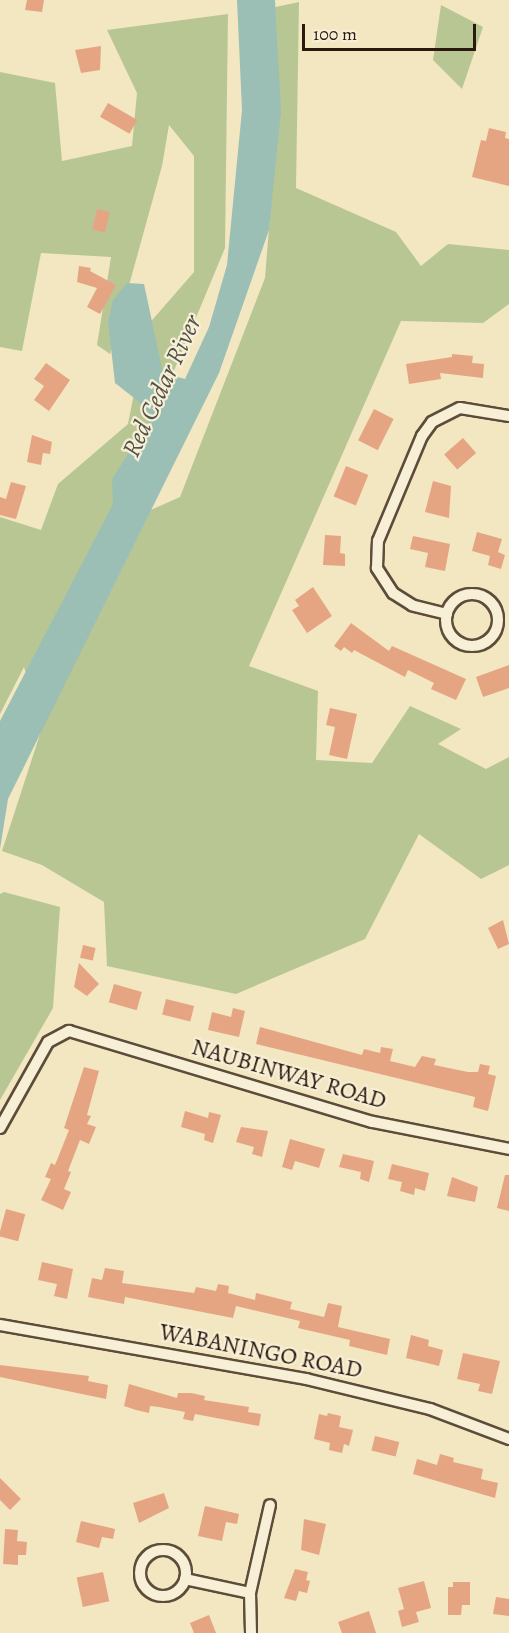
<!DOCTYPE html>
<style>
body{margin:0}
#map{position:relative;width:509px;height:1633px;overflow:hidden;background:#f2e7c0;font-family:Alegreya,serif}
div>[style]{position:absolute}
.green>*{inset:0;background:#b8c694}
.water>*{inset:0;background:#9bbfb5}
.building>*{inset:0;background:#e5a583;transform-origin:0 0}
.roads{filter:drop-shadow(2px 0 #5d4c3a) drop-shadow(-2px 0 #5d4c3a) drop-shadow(0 2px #5d4c3a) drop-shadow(0 -2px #5d4c3a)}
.minor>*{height:10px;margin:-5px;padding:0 5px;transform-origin:5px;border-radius:5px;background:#f7efd6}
.minor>.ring{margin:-5px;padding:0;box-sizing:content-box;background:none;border:10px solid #f7efd6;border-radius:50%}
span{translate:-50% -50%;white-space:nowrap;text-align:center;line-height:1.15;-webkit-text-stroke:4.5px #f7efd6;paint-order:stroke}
.street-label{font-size:24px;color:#2b180e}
.water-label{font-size:26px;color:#525248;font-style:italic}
.scale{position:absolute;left:302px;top:24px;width:174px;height:27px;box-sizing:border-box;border:3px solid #2b180e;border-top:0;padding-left:8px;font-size:18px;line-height:21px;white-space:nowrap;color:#2b180e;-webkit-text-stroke:4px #f7efd6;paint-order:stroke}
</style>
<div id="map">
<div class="green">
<i style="clip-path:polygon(299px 2px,296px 188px,396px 232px,421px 266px,448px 244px,509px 250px,509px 304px,483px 323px,401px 321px,249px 666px,318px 691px,316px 760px,372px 763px,410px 706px,461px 729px,438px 744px,486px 769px,509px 757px,509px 865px,481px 879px,419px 834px,365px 939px,236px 994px,107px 966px,104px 902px,42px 865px,2px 851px,42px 728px,24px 667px,0 714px,0 517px,41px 530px,58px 484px,128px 424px,147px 326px,194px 272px,194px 156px,169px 125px,162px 166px,110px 354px,97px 345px,111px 257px,41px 253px,22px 351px,0 347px,0 72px,55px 83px,62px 161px,132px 146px,137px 93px,107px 30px,228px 14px,225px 248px,108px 529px,180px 497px,265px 278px,277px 129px,271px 8px)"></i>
<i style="clip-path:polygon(441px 5px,483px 27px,462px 89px,433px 60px)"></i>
<i style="clip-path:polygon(4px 892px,60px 907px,53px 1008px,0 1100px,0 894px)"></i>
</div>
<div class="water">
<i style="clip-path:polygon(237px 0,275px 0,281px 112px,269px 230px,219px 373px,8px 799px,0 849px,0 721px,113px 504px,112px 479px,151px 418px,138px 401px,115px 383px,108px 322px,113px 300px,127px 283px,144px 284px,163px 373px,185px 379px,209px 327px,227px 265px,242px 110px)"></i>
</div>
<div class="building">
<i style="clip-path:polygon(27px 0,44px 0,42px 12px,25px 10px)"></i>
<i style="clip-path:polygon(101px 46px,100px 70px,81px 73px,75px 50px)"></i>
<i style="left:108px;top:103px;width:34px;height:16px;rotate:30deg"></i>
<i style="clip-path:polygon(489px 128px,506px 132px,505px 138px,509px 139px,509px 186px,472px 177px,481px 140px,486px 141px)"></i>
<i style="left:97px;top:209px;width:13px;height:21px;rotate:13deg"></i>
<i style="clip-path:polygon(79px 266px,91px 268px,90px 271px,116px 285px,100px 314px,87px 307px,97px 288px,77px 282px)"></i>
<i style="clip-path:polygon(452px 354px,473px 356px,472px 363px,484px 364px,483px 378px,440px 373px,441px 379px,409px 384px,406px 364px,452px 357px)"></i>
<i style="clip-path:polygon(46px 363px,70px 380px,49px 411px,34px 400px,44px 386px,34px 379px)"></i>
<i style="left:374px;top:409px;width:22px;height:35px;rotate:27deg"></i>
<i style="clip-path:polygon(32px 435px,52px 442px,50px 454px,43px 453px,41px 465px,27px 462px)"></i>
<i style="left:463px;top:438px;width:20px;height:25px;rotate:49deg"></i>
<i style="left:346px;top:466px;width:24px;height:33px;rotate:22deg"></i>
<i style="clip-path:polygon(433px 481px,451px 486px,449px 518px,425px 512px)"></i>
<i style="clip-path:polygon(11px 482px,26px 486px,16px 519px,0 515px,0 497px,6px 499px)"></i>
<i style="clip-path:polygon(477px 532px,502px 539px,498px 552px,505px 555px,501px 569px,488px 565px,490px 556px,472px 551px)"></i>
<i style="clip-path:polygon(325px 535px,341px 536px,340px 553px,345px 554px,345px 566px,323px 565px)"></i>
<i style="clip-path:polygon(413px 536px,450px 544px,445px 571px,425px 567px,428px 553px,410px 549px)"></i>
<i style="clip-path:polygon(313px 587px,332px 616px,307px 633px,292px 610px,299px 606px,295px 600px)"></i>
<i style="clip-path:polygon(351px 623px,389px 651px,392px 646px,466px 679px,456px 700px,431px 689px,434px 683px,408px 670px,405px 677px,354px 650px,352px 653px,344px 647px,341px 651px,334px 646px)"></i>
<i style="clip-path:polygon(509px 665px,509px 688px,483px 697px,476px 677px)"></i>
<i style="clip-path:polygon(330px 708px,357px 714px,347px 759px,329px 755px,335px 727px,326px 725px)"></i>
<i style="clip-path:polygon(503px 920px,509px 944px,498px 949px,488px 928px)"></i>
<i style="left:83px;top:945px;width:13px;height:13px;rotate:13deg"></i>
<i style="clip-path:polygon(79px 963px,99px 984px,87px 996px,74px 987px)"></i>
<i style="left:114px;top:984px;width:29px;height:19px;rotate:16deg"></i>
<i style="left:166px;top:999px;width:29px;height:16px;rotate:14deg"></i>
<i style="clip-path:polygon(233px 1008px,245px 1011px,239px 1037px,208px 1030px,212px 1012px,231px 1017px)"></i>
<i style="clip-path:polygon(260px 1027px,362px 1055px,364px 1049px,380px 1053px,381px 1047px,393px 1049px,390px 1061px,415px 1067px,422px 1056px,436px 1059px,434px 1065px,468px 1072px,478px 1072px,480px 1064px,490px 1066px,488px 1074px,496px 1076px,488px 1111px,473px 1107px,475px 1097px,256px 1044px)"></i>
<i style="clip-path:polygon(84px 1067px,99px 1071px,87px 1115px,91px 1116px,87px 1124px,96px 1127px,89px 1144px,80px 1140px,68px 1171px,71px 1172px,64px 1189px,71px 1192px,63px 1210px,41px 1200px,51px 1179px,45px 1177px,51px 1163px,55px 1165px,69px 1130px,64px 1128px)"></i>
<i style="clip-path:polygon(185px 1111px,208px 1118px,209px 1112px,221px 1115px,213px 1143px,204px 1140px,205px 1134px,181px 1127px)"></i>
<i style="clip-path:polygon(241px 1127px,268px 1131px,262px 1157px,252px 1154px,254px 1147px,236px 1142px)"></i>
<i style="clip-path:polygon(290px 1139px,325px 1149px,319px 1168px,295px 1161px,292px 1170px,282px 1167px)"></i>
<i style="clip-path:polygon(343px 1154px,374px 1161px,369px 1182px,360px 1179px,361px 1172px,339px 1167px)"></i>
<i style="clip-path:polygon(392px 1164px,429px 1173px,425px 1191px,415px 1188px,414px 1195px,400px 1191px,402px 1182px,388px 1179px)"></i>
<i style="clip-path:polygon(505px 1175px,509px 1175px,509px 1211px,497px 1208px)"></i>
<i style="clip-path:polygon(452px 1177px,478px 1187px,475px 1202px,447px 1196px)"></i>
<i style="left:6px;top:1209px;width:20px;height:28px;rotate:15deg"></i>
<i style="clip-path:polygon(42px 1262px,73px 1269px,67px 1299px,54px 1296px,57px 1284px,38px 1280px)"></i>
<i style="clip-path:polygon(105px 1268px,124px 1271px,122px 1283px,194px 1293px,196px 1287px,216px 1291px,218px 1284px,229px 1286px,228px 1293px,255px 1300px,256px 1293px,292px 1302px,290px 1309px,324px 1317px,328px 1303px,342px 1306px,338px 1327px,390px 1339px,387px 1355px,349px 1346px,350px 1340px,298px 1328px,300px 1321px,236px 1306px,233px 1318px,125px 1297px,124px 1304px,88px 1297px,92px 1278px,102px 1280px)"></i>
<i style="clip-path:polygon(411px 1335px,429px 1340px,428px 1346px,443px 1350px,439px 1366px,406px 1358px)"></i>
<i style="clip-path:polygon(463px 1353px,500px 1361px,492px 1394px,478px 1391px,480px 1384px,457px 1379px)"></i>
<i style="clip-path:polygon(0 1365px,89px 1376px,88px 1381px,108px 1385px,106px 1399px,0 1377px)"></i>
<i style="clip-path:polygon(129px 1384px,177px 1398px,178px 1393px,191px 1393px,205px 1396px,204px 1400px,249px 1407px,248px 1412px,261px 1414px,259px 1426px,195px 1414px,193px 1421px,183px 1419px,185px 1412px,159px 1407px,150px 1406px,149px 1413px,136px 1410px,124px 1406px)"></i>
<i style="clip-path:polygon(328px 1413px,341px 1416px,339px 1427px,353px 1430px,349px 1446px,344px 1444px,342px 1453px,329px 1450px,330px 1443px,314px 1439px,319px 1414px,327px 1416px)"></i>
<i style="left:375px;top:1436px;width:25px;height:15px;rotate:14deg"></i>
<i style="clip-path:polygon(440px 1454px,454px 1458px,453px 1462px,483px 1469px,481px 1479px,498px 1483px,495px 1498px,413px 1474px,417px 1459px,437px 1465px)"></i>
<i style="clip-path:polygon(0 1478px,21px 1499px,10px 1510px,0 1500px)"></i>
<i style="clip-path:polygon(164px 1493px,169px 1508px,139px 1523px,133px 1503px)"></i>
<i style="clip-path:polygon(205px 1506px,239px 1514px,237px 1524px,226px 1522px,222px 1541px,198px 1536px)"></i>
<i style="clip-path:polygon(304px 1519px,326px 1524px,319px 1555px,301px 1550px)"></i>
<i style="clip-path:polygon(81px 1521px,115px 1529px,113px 1539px,102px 1537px,99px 1548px,76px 1542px)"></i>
<i style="clip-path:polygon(5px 1529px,18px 1530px,17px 1541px,27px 1542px,26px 1555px,18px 1555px,18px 1565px,3px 1564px)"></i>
<i style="clip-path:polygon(295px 1569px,308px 1572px,306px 1580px,310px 1581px,307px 1593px,299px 1591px,296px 1601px,284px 1598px)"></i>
<i style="left:103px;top:1572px;width:30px;height:27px;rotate:78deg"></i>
<i style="clip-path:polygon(424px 1581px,431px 1608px,416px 1612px,419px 1622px,402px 1627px,398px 1611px,404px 1609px,398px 1588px)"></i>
<i style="clip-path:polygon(453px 1582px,470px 1582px,470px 1605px,462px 1605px,461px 1615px,448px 1615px,448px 1587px,453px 1587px)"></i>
<i style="clip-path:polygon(496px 1597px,509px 1599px,509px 1616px,493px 1614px)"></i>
<i style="clip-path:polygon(369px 1611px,376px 1633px,342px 1633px,338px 1622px)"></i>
<i style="clip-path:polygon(209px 1615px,216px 1633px,194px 1633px,190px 1623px)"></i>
</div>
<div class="roads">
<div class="minor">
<i class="ring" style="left:446px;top:594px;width:42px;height:42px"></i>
<i style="left:447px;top:614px;width:36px;rotate:-166deg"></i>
<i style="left:412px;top:605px;width:22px;rotate:-148deg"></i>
<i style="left:393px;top:593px;width:30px;rotate:-123deg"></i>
<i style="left:377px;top:568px;width:27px;rotate:-88deg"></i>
<i style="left:378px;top:541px;width:114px;rotate:-67.3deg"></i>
<i style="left:422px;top:436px;width:17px;rotate:-54deg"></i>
<i style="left:432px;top:422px;width:31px;rotate:-27deg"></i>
<i style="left:460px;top:408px;width:50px;rotate:9.3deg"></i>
<i style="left:0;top:1128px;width:98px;rotate:-60.8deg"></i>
<i style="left:48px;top:1042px;width:24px;rotate:-28deg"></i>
<i style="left:69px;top:1031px;width:317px;rotate:16.7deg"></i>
<i style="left:373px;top:1122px;width:139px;rotate:11.2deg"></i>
<i style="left:0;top:1325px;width:311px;rotate:10deg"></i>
<i style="left:306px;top:1379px;width:128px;rotate:13.6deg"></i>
<i style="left:430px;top:1409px;width:85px;rotate:20.8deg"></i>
<i class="ring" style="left:140px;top:1550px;width:36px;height:36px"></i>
<i style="left:185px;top:1579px;width:66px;rotate:12.2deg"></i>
<i style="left:251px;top:1633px;width:40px;rotate:-91.4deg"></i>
<i style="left:250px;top:1593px;width:90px;rotate:-77.2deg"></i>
</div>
</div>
<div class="street-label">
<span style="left:289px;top:1074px;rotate:16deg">NAUBINWAY ROAD</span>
<span style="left:261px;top:1351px;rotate:11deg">WABANINGO ROAD</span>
</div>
<div class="water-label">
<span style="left:162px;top:386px;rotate:-65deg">Red Cedar River</span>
</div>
<div class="scale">100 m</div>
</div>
